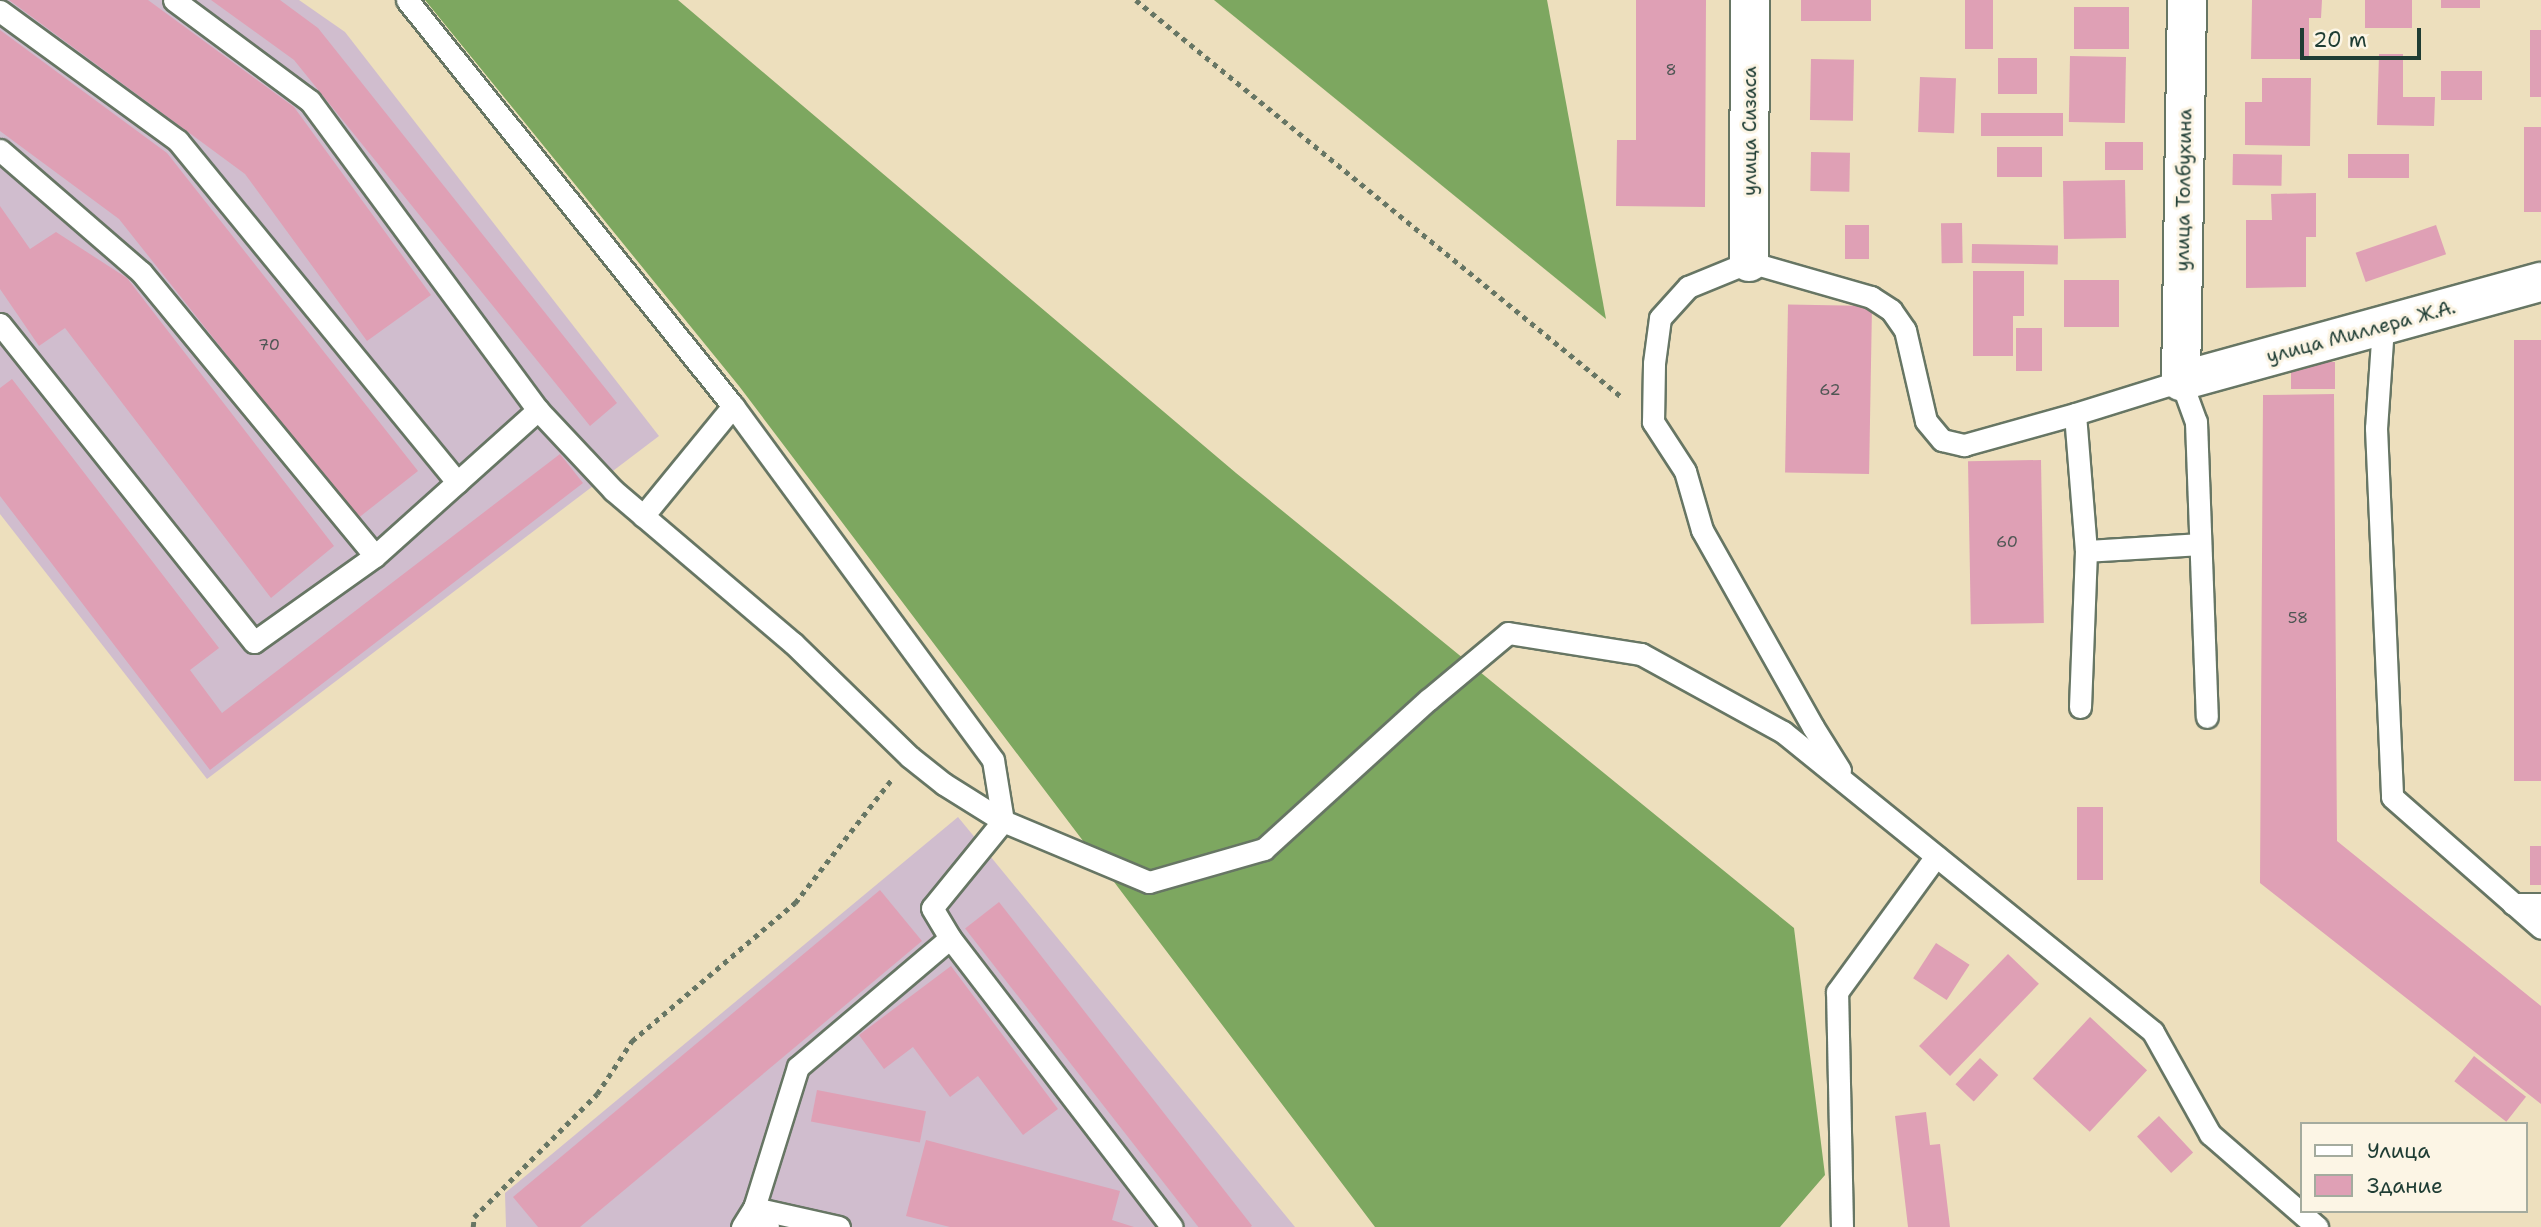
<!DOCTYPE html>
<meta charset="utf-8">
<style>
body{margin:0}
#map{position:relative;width:2541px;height:1227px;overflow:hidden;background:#eddfbd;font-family:"Shantell Sans",sans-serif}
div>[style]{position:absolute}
.industrial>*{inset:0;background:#d0bdce}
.forest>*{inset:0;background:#7da760}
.building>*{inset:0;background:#dfa0b5;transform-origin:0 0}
.path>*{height:4.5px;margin-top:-2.25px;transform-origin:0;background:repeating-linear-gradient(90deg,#677664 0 5px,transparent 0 10px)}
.roads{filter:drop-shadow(2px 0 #677664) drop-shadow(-2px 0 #677664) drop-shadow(0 2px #677664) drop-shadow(0 -2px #677664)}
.lane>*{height:21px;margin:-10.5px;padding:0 10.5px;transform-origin:10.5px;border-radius:10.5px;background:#fff}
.street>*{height:38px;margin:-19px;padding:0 19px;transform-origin:19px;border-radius:19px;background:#fff}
span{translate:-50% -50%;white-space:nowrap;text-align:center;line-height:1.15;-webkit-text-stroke:6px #fcf5e5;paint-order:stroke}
.number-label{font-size:16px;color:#4f5654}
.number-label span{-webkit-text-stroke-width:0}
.street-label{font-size:19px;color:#1f3d34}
.legend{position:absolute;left:2300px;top:1122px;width:228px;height:91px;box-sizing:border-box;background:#fcf5e5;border:2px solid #a4ab9e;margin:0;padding:9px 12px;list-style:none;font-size:21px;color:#1f3d34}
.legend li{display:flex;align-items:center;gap:14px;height:35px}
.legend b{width:35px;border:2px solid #a4ab9e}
.scale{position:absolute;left:2300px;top:28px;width:121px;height:32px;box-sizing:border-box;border:4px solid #1f3d34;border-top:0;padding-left:9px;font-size:21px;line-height:24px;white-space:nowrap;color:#1f3d34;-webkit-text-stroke:5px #fcf5e5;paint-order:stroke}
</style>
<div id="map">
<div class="industrial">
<i style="clip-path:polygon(0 0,299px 0,345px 32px,659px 436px,207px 779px,0 514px)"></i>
<i style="clip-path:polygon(958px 817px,1295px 1227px,506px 1227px,505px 1193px)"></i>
</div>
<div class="forest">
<i style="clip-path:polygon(425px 0,678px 0,1236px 473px,1794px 928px,1825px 1175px,1780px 1227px,1375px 1227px,739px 386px)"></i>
<i style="clip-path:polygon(1214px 0,1547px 0,1606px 319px)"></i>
</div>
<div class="building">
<i style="clip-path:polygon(9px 0,148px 0,294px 107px,431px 295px,367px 341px,245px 174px)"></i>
<i style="clip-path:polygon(211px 0,280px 0,318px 28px,617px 403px,590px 426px,294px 60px)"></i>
<i style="clip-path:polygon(1636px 0,1706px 0,1705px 207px,1616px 206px,1617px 140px,1636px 140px)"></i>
<i style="left:1801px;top:0;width:70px;height:21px"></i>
<i style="left:1965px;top:0;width:28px;height:49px"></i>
<i style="clip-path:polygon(2252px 0,2322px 0,2321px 18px,2309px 18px,2309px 59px,2251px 59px)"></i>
<i style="left:2365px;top:0;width:47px;height:28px"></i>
<i style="left:2441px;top:0;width:39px;height:8px"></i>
<i style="left:2074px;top:7px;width:55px;height:42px"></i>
<i style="clip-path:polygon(0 30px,167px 153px,418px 471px,357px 519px,119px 219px,0 131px)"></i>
<i style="left:2530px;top:30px;width:11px;height:67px"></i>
<i style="clip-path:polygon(2379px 54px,2403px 54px,2403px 97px,2435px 97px,2434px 126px,2377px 125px)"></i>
<i style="left:2070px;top:56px;width:56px;height:66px;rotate:1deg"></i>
<i style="left:1998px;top:58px;width:39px;height:36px"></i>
<i style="left:1811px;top:59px;width:43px;height:61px;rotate:1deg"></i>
<i style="left:2441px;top:71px;width:41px;height:29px"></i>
<i style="left:1920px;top:77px;width:36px;height:55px;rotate:2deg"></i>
<i style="clip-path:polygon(2262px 78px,2311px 78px,2310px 146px,2245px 145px,2245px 102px,2262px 102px)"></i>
<i style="left:1981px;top:113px;width:82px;height:23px"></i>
<i style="left:2524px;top:127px;width:17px;height:85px"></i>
<i style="left:2105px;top:142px;width:38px;height:28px"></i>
<i style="left:1997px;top:147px;width:45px;height:30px"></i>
<i style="left:1811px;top:152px;width:39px;height:39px;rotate:1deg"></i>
<i style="left:2233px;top:154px;width:49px;height:31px;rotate:1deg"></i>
<i style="left:2348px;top:154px;width:61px;height:24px"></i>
<i style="left:2125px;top:180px;width:58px;height:62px;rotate:89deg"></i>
<i style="clip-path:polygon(2316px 193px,2316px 237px,2306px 237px,2306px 287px,2246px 288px,2246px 220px,2272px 220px,2271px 194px)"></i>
<i style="clip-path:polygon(0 206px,30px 249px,56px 232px,127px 278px,334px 546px,271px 598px,65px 328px,39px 346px,0 289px)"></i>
<i style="left:1962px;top:223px;width:40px;height:21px;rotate:89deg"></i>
<i style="left:1845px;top:225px;width:24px;height:34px"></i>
<i style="left:2436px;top:225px;width:31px;height:85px;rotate:71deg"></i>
<i style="left:1972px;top:244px;width:86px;height:19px;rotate:1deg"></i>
<i style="clip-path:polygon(1973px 271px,2024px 271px,2024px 316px,2013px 316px,2013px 356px,1973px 356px)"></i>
<i style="left:2064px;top:280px;width:55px;height:47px"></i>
<i style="left:1872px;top:306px;width:168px;height:84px;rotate:91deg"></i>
<i style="left:2016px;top:328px;width:26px;height:43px"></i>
<i style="left:2514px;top:340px;width:27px;height:441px"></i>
<i style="left:2335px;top:362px;width:27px;height:44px;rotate:90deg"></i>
<i style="clip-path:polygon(12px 379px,219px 648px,190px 670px,222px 713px,560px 454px,583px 483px,210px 770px,0 496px,0 388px)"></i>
<i style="clip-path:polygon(2334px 394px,2337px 841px,2541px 1006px,2541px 1104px,2260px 883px,2263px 395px)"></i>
<i style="left:2041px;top:460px;width:163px;height:73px;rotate:89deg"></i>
<i style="left:2077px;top:807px;width:26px;height:73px"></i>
<i style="left:2541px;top:846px;width:39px;height:11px;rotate:90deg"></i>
<i style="clip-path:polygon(880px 890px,922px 941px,580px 1227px,538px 1227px,513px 1197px)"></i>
<i style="left:999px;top:902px;width:411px;height:43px;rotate:52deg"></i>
<i style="left:1936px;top:943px;width:40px;height:42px;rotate:33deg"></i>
<i style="left:2008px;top:954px;width:43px;height:128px;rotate:44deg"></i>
<i style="clip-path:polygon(951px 966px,1058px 1109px,1023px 1135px,978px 1076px,950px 1097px,913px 1047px,884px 1069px,859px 1035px)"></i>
<i style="left:2090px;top:1017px;width:78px;height:84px;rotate:43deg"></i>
<i style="left:2474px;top:1056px;width:66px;height:32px;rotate:38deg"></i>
<i style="left:1980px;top:1058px;width:25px;height:36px;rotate:43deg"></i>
<i style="left:817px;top:1090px;width:111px;height:32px;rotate:11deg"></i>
<i style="clip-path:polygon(1926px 1112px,1930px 1145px,1940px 1144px,1950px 1227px,1908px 1227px,1895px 1116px)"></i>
<i style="left:2159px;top:1116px;width:50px;height:30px;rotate:47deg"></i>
<i style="clip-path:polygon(926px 1140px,1120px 1191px,1112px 1220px,1134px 1227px,950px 1227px,906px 1216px)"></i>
</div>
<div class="path">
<i style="left:1136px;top:0;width:629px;rotate:39.26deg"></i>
<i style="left:473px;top:1227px;width:10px;rotate:-84deg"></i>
<i style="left:474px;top:1217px;width:174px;rotate:-45deg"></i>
<i style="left:597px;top:1094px;width:64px;rotate:-56.6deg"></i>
<i style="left:632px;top:1041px;width:214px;rotate:-40.3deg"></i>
<i style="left:795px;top:903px;width:157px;rotate:-52deg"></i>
</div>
<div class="roads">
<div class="lane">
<i style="left:174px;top:0;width:169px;rotate:36.6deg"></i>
<i style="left:310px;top:101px;width:384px;rotate:53.6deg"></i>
<i style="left:538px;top:410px;width:110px;rotate:46.8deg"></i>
<i style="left:613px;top:490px;width:236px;rotate:40.4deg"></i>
<i style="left:793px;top:643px;width:163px;rotate:44.3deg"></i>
<i style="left:910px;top:757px;width:43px;rotate:38.5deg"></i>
<i style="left:944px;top:784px;width:70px;rotate:32.1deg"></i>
<i style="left:1003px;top:821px;width:158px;rotate:22.7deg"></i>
<i style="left:1149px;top:882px;width:120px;rotate:-16deg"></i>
<i style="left:1264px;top:849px;width:222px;rotate:-42.3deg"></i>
<i style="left:1428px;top:700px;width:104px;rotate:-39.9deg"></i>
<i style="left:1508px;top:633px;width:135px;rotate:9deg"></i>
<i style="left:1641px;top:654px;width:162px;rotate:28.8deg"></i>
<i style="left:1783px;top:732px;width:476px;rotate:39deg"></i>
<i style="left:2153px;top:1032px;width:117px;rotate:60.8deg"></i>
<i style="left:2210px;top:1134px;width:142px;rotate:41deg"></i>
<i style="left:407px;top:0;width:521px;rotate:51.24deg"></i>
<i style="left:733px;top:406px;width:439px;rotate:53.7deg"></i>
<i style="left:993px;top:760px;width:62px;rotate:80.7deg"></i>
<i style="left:1003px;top:821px;width:112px;rotate:129.2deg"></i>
<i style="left:932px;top:908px;width:35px;rotate:59deg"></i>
<i style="left:950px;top:938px;width:364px;rotate:52.5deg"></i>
<i style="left:0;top:11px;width:220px;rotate:36.1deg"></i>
<i style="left:178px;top:141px;width:441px;rotate:50.7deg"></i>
<i style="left:0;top:150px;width:186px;rotate:40.9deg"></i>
<i style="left:141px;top:272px;width:368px;rotate:50.5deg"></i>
<i style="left:0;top:324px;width:407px;rotate:51.4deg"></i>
<i style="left:254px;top:642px;width:148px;rotate:-35.4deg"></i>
<i style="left:375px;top:556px;width:219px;rotate:-41.9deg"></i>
<i style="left:2383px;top:326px;width:102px;rotate:93.9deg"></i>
<i style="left:2376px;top:428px;width:369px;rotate:87.5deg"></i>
<i style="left:2392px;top:797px;width:198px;rotate:41.3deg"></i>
<i style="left:643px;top:516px;width:142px;rotate:-50.7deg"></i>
<i style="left:2086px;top:551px;width:113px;rotate:-3.5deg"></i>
<i style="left:2080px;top:707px;width:156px;rotate:-87.8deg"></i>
<i style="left:2086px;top:551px;width:137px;rotate:-94.6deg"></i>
<i style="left:2075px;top:414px;width:111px;rotate:-17.3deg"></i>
<i style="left:2181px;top:381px;width:44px;rotate:69.9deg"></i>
<i style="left:2196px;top:422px;width:295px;rotate:87.9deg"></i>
<i style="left:1840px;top:770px;width:51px;rotate:-122.1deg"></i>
<i style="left:1813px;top:727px;width:226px;rotate:-119.4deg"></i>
<i style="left:1702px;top:530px;width:61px;rotate:-106.1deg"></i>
<i style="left:1685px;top:471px;width:59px;rotate:-123.1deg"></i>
<i style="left:1653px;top:422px;width:59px;rotate:-89deg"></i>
<i style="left:1654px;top:363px;width:45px;rotate:-82.4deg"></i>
<i style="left:1660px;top:318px;width:42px;rotate:-47.9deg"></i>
<i style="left:1688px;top:287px;width:66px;rotate:-22.3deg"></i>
<i style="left:1749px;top:262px;width:127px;rotate:16deg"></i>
<i style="left:1871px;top:297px;width:24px;rotate:33deg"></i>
<i style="left:1891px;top:310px;width:24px;rotate:55deg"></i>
<i style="left:1905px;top:330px;width:93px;rotate:77deg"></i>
<i style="left:1926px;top:421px;width:25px;rotate:50deg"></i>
<i style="left:1942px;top:440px;width:23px;rotate:13deg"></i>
<i style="left:1964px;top:445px;width:115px;rotate:-15.6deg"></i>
<i style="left:2513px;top:904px;width:28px"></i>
<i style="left:742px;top:1227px;width:22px;rotate:-58deg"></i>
<i style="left:754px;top:1208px;width:87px;rotate:12.6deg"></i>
<i style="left:768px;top:1227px;width:24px;rotate:-126deg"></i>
<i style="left:754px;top:1208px;width:148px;rotate:-72.7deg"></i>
<i style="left:798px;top:1067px;width:199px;rotate:-40.3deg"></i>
<i style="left:1842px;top:1227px;width:235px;rotate:-91.2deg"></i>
<i style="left:1837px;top:992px;width:168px;rotate:-53.9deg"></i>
</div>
<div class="street">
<i style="left:2187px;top:0;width:381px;rotate:90.9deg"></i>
<i style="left:2181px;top:381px;width:373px;rotate:-15.4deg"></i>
<i style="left:1749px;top:262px;width:262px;rotate:-89.8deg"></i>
</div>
</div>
<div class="number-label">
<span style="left:1671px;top:70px">8</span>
<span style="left:269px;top:345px">70</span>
<span style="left:1830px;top:390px">62</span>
<span style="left:2007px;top:542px">60</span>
<span style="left:2298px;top:618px">58</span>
</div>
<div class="street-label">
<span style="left:1750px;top:131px;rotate:-90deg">улица Сизаса</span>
<span style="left:2184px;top:190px;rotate:-89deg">улица Толбухина</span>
<span style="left:2361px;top:332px;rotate:-15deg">улица Миллера Ж.А.</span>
</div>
<ul class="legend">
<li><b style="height:9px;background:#fff"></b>Улица</li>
<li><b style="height:19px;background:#dfa0b5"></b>Здание</li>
</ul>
<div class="scale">20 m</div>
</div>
